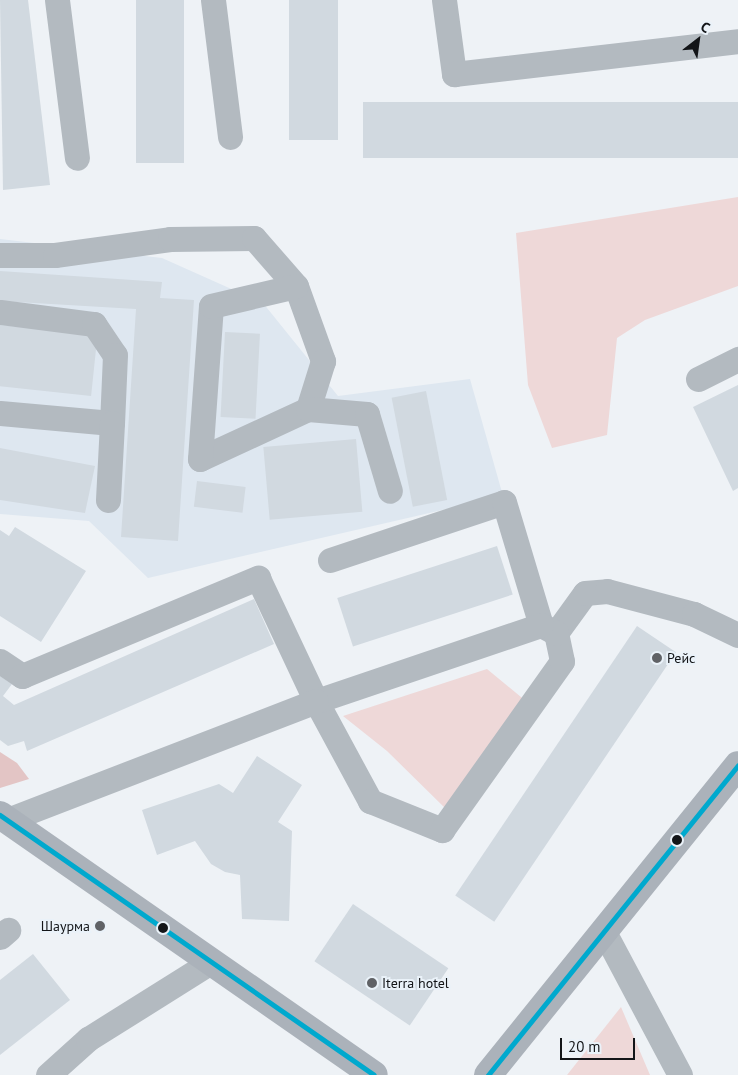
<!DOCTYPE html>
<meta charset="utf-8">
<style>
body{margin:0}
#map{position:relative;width:738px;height:1075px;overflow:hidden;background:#eef2f6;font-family:"PT Sans",sans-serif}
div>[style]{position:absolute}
.built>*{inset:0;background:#dee7f0}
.green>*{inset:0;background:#eed8d8}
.forest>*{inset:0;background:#e3c5c5}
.building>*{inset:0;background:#d1d9e0;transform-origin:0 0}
.minor>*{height:25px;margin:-12.5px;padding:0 12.5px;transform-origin:12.5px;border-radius:12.5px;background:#b3bac0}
.major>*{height:28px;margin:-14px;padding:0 14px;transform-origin:14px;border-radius:14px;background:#abb2ba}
.bus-1>*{height:5px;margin:-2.5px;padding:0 2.5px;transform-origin:2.5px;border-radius:2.5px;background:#00a9ce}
.dots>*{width:14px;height:14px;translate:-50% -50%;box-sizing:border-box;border:2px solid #eaf2f9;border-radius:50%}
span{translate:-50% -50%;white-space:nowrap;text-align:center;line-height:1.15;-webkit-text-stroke:4px #eaf2f9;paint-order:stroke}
.poi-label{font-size:14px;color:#131518}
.left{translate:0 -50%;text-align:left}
.right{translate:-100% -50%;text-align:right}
.north{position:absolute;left:673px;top:15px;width:50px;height:50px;-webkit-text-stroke:4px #eaf2f9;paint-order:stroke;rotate:30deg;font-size:14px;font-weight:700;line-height:20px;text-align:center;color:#131518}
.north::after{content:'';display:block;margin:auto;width:18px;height:22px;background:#131518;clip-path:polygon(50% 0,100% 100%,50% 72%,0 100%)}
.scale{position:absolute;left:560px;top:1038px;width:75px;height:22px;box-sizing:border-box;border:2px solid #131518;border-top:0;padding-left:6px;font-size:15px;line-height:18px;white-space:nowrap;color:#131518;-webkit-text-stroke:4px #eaf2f9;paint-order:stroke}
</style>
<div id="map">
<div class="built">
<i style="clip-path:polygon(0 239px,162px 258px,263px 303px,338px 396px,470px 379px,503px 496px,148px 578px,89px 521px,0 514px)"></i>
</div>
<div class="green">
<i style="clip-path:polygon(738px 197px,738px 286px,645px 320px,617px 338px,607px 435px,552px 448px,528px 385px,516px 233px)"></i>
<i style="clip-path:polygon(487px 669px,527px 702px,447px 810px,387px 751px,343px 716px)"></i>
<i style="clip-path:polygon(621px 1007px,650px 1075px,567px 1075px)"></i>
</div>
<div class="forest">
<i style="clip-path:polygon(0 752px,17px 763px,29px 779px,0 788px)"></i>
</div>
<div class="building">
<i style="clip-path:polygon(0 0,28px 0,50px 185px,3px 190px)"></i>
<i style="left:136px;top:0;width:48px;height:163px"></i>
<i style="left:289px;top:0;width:49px;height:140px"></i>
<i style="left:738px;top:102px;width:56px;height:375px;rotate:90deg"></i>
<i style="clip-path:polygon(0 271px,162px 282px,160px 298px,194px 300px,178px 541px,121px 537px,136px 309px,0 301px)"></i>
<i style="left:0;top:325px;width:98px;height:61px;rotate:6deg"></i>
<i style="left:225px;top:332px;width:35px;height:85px;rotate:3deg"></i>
<i style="clip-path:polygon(738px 385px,738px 488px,733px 491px,693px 407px)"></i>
<i style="left:426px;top:391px;width:111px;height:35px;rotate:79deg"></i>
<i style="left:356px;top:439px;width:73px;height:93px;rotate:85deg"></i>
<i style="clip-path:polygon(0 448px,95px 466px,85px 513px,0 500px)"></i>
<i style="left:197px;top:481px;width:49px;height:26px;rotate:7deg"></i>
<i style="clip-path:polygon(15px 527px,86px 571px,41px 642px,0 616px,0 530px,9px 536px)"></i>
<i style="left:497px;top:546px;width:51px;height:168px;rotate:72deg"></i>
<i style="clip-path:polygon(254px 599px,274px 644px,27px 751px,24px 741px,8px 746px,0 740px,0 676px,12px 684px,3px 696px,14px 705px)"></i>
<i style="left:637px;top:626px;width:47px;height:325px;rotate:34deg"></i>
<i style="clip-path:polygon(257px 756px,302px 785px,278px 822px,292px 831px,289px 921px,242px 919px,240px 875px,225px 872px,211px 864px,195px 841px,157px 855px,142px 810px,219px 784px,233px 793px)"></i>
<i style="left:353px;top:904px;width:115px;height:69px;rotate:34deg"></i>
<i style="clip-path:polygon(33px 954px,70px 1000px,0 1055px,0 980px)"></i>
</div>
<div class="minor">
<i style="left:57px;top:0;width:159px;rotate:82.8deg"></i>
<i style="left:213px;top:0;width:138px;rotate:82.9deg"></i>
<i style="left:444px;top:0;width:75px;rotate:82.3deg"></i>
<i style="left:454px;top:74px;width:286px;rotate:-6.6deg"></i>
<i style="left:0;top:255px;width:55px"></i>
<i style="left:55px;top:255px;width:116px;rotate:-7.9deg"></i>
<i style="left:170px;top:239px;width:84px;rotate:-0.7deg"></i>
<i style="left:254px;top:238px;width:64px;rotate:48.8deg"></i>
<i style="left:296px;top:286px;width:80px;rotate:70.2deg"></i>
<i style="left:323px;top:361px;width:50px;rotate:107.4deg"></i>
<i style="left:308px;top:409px;width:119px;rotate:155.2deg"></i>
<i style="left:200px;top:459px;width:153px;rotate:-85.9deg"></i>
<i style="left:211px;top:306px;width:87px;rotate:-13.2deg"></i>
<i style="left:0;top:312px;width:95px;rotate:7.3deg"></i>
<i style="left:94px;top:324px;width:37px;rotate:56deg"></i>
<i style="left:115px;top:355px;width:68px;rotate:92.5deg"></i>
<i style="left:698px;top:379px;width:45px;rotate:-26.6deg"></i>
<i style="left:308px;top:409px;width:59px;rotate:4.8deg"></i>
<i style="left:367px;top:414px;width:80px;rotate:73.4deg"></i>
<i style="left:0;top:413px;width:112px;rotate:5.1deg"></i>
<i style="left:112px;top:423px;width:77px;rotate:93deg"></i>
<i style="left:330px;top:560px;width:183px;rotate:-18.4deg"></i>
<i style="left:504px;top:502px;width:128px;rotate:73.3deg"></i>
<i style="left:556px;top:633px;width:49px;rotate:-54.1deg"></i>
<i style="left:585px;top:593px;width:22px;rotate:-5deg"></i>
<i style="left:607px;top:591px;width:90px;rotate:14.8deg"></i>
<i style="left:694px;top:614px;width:49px;rotate:25.5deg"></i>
<i style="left:0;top:661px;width:27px;rotate:34deg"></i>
<i style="left:22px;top:676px;width:256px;rotate:-22.6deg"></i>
<i style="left:258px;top:578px;width:136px;rotate:64.8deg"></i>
<i style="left:316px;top:701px;width:114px;rotate:61.6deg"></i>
<i style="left:370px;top:801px;width:78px;rotate:21.9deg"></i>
<i style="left:442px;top:830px;width:207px;rotate:-54.6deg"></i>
<i style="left:562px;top:661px;width:29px;rotate:-102deg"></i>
<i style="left:556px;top:633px;width:17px;rotate:-152deg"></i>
<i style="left:541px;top:625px;width:237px;rotate:161.3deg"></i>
<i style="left:316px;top:701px;width:331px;rotate:158.9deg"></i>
<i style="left:603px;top:930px;width:164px;rotate:62deg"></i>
<i style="left:0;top:937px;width:11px;rotate:-41deg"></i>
<i style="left:48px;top:1075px;width:54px;rotate:-42deg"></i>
<i style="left:88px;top:1039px;width:143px;rotate:-32.1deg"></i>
</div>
<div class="major">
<i style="left:0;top:815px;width:455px;rotate:34.8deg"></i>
<i style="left:488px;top:1075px;width:398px;rotate:-51.1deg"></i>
</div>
<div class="bus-1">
<i style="left:0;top:815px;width:455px;rotate:34.8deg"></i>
<i style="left:488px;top:1075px;width:398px;rotate:-51.1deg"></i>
</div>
<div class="dots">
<i style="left:657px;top:658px;background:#606266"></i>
<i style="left:677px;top:840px;background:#131518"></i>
<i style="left:100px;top:926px;background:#606266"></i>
<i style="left:163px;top:928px;background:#131518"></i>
<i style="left:372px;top:983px;background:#606266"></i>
</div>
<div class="poi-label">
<span class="left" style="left:667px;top:658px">Рейс</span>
<span class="right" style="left:90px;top:926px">Шаурма</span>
<span class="left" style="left:382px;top:983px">Iterra hotel</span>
</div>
<div class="north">С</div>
<div class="scale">20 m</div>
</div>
